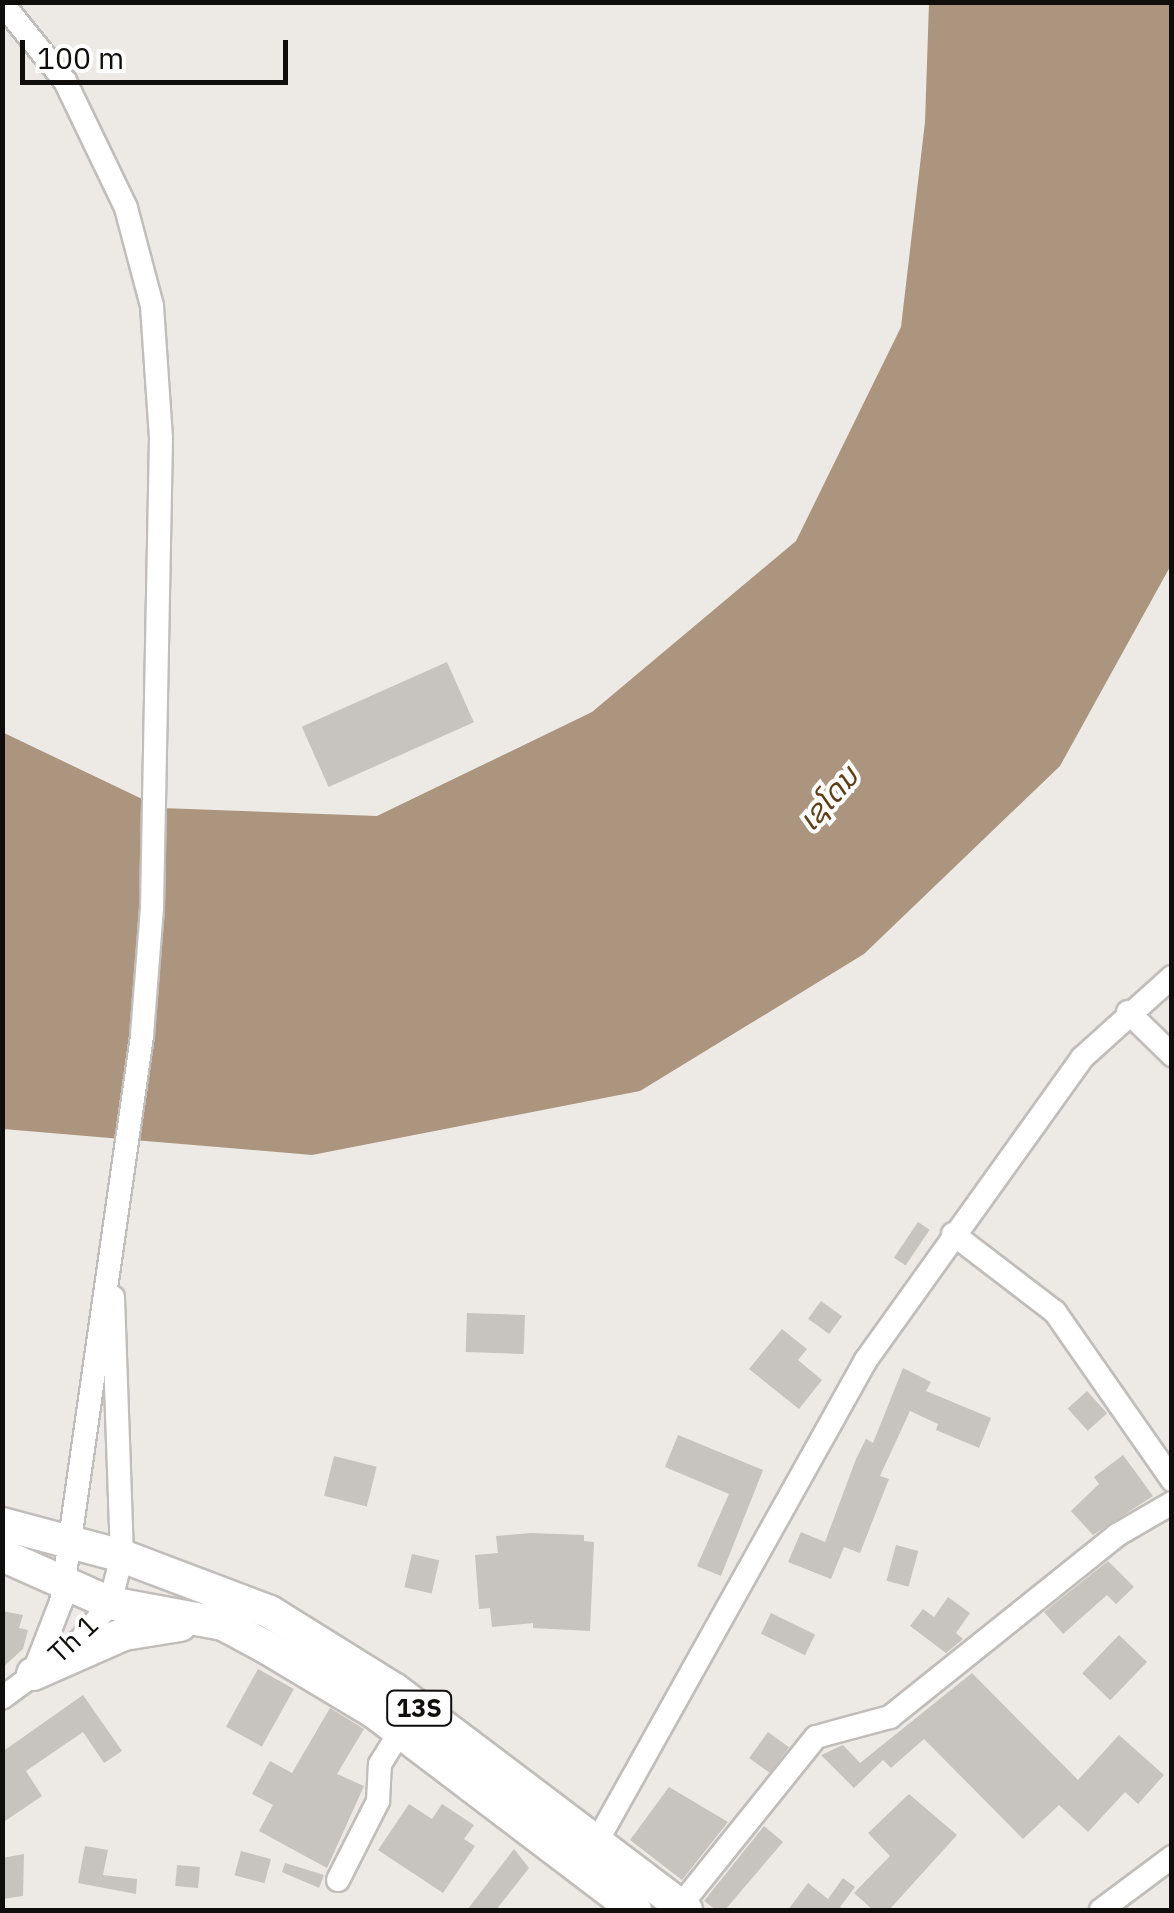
<!DOCTYPE html>
<meta charset="utf-8">
<style>
body{margin:0}
#map{position:relative;width:1174px;height:1913px;overflow:hidden;background:#ede9e5;font-family:"IBM Plex Sans","Noto Sans Lao",sans-serif}
div>[style]{position:absolute}
.water>*{inset:0;background:#ab957f}
.building>*{inset:0;background:#c7c3bf;transform-origin:0 0}
.roads{filter:drop-shadow(2px 0 #c1bdba) drop-shadow(-2px 0 #c1bdba) drop-shadow(0 2px #c1bdba) drop-shadow(0 -2px #c1bdba)}
.minor>*{height:22px;margin:-11px;padding:0 11px;transform-origin:11px;border-radius:11px;background:#fff}
.highway>*{height:32px;margin:-16px;padding:0 16px;transform-origin:16px;border-radius:16px;background:#fff}
span{translate:-50% -50%;white-space:nowrap;text-align:center;line-height:1.15;-webkit-text-stroke:8px #fff;paint-order:stroke}
.shield-label span{padding:2px 8px;background:#fff;border:2px solid;border-radius:8px;-webkit-text-stroke-width:0}
.shield-label{font-size:25px;color:#0f0e0d;font-weight:700}
.street-label{font-size:28px;color:#0f0e0d}
.water-label{font-size:30px;color:#603f17;font-style:italic}
.frame{position:absolute;inset:0;border:5px solid #0f0e0d;pointer-events:none}
.scale{position:absolute;left:20px;top:40px;width:268px;height:45px;box-sizing:border-box;border:5px solid #0f0e0d;border-top:0;padding-left:12px;font-size:30px;line-height:35px;white-space:nowrap;color:#0f0e0d;-webkit-text-stroke:8px #fff;paint-order:stroke}
</style>
<div id="map">
<div class="water">
<i style="clip-path:polygon(929px 3px,1171px 3px,1171px 565px,1060px 766px,864px 954px,640px 1091px,312px 1155px,3px 1129px,2px 732px,161px 808px,377px 816px,592px 712px,796px 541px,901px 327px,925px 122px)"></i>
</div>
<div class="building">
<i style="left:447px;top:662px;width:66px;height:159px;rotate:66deg"></i>
<i style="left:918px;top:1222px;width:14px;height:43px;rotate:34deg"></i>
<i style="left:821px;top:1301px;width:26px;height:22px;rotate:36deg"></i>
<i style="left:467px;top:1313px;width:58px;height:39px;rotate:2deg"></i>
<i style="clip-path:polygon(782px 1329px,807px 1349px,798px 1360px,822px 1380px,799px 1409px,749px 1369px)"></i>
<i style="clip-path:polygon(903px 1368px,931px 1382px,926px 1391px,991px 1418px,979px 1448px,936px 1430px,938px 1424px,910px 1411px,880px 1476px,889px 1479px,860px 1553px,844px 1547px,831px 1579px,788px 1562px,801px 1532px,825px 1542px,856px 1459px,866px 1439px,873px 1443px)"></i>
<i style="left:1087px;top:1391px;width:30px;height:26px;rotate:48deg"></i>
<i style="clip-path:polygon(678px 1435px,763px 1470px,721px 1576px,697px 1566px,729px 1494px,665px 1467px)"></i>
<i style="clip-path:polygon(1123px 1455px,1153px 1496px,1093px 1535px,1071px 1511px,1099px 1484px,1094px 1477px)"></i>
<i style="left:334px;top:1456px;width:44px;height:41px;rotate:14deg"></i>
<i style="clip-path:polygon(531px 1533px,584px 1535px,584px 1541px,594px 1542px,590px 1631px,533px 1628px,533px 1623px,492px 1627px,490px 1608px,479px 1609px,475px 1555px,498px 1553px,496px 1536px)"></i>
<i style="left:896px;top:1545px;width:23px;height:37px;rotate:15deg"></i>
<i style="left:412px;top:1554px;width:28px;height:34px;rotate:13deg"></i>
<i style="clip-path:polygon(1108px 1561px,1134px 1587px,1116px 1604px,1107px 1595px,1063px 1634px,1044px 1612px)"></i>
<i style="clip-path:polygon(948px 1597px,970px 1613px,956px 1633px,963px 1639px,946px 1653px,910px 1626px,923px 1609px,934px 1617px)"></i>
<i style="clip-path:polygon(2px 1611px,23px 1615px,19px 1628px,28px 1630px,23px 1649px,2px 1668px)"></i>
<i style="left:771px;top:1613px;width:49px;height:23px;rotate:26deg"></i>
<i style="left:1119px;top:1635px;width:39px;height:53px;rotate:44deg"></i>
<i style="left:258px;top:1669px;width:41px;height:66px;rotate:29deg"></i>
<i style="clip-path:polygon(972px 1673px,1078px 1780px,1119px 1735px,1164px 1775px,1138px 1804px,1125px 1792px,1088px 1832px,1059px 1805px,1023px 1839px,924px 1739px,891px 1768px,883px 1760px,854px 1788px,821px 1755px,843px 1745px,860px 1763px)"></i>
<i style="clip-path:polygon(83px 1695px,122px 1751px,104px 1763px,83px 1732px,26px 1771px,42px 1796px,2px 1823px,2px 1752px)"></i>
<i style="clip-path:polygon(330px 1708px,364px 1729px,337px 1774px,364px 1786px,327px 1868px,259px 1831px,273px 1805px,252px 1794px,270px 1761px,292px 1773px)"></i>
<i style="left:768px;top:1732px;width:26px;height:32px;rotate:36deg"></i>
<i style="clip-path:polygon(669px 1787px,728px 1822px,682px 1880px,630px 1840px)"></i>
<i style="clip-path:polygon(909px 1794px,957px 1835px,889px 1910px,873px 1910px,854px 1893px,890px 1856px,868px 1833px)"></i>
<i style="clip-path:polygon(409px 1804px,432px 1819px,442px 1804px,474px 1825px,464px 1839px,475px 1846px,443px 1893px,378px 1850px)"></i>
<i style="clip-path:polygon(764px 1826px,783px 1842px,725px 1910px,716px 1910px,704px 1901px)"></i>
<i style="clip-path:polygon(85px 1846px,108px 1850px,103px 1875px,137px 1879px,136px 1894px,78px 1883px)"></i>
<i style="clip-path:polygon(514px 1849px,529px 1868px,496px 1910px,467px 1910px)"></i>
<i style="left:241px;top:1851px;width:31px;height:25px;rotate:15deg"></i>
<i style="clip-path:polygon(24px 1854px,23px 1896px,2px 1899px,2px 1858px)"></i>
<i style="clip-path:polygon(285px 1863px,324px 1875px,319px 1888px,282px 1872px)"></i>
<i style="left:177px;top:1865px;width:23px;height:21px;rotate:5deg"></i>
<i style="clip-path:polygon(843px 1878px,855px 1887px,840px 1907px,845px 1910px,788px 1910px,808px 1883px,828px 1899px)"></i>
</div>
<div class="roads">
<div class="minor">
<i style="left:2px;top:3px;width:100px;rotate:51.1deg"></i>
<i style="left:65px;top:81px;width:141px;rotate:64.3deg"></i>
<i style="left:126px;top:208px;width:101px;rotate:75.1deg"></i>
<i style="left:152px;top:306px;width:132px;rotate:86.1deg"></i>
<i style="left:161px;top:438px;width:470px;rotate:91.1deg"></i>
<i style="left:152px;top:908px;width:128px;rotate:94.5deg"></i>
<i style="left:142px;top:1036px;width:572px;rotate:98.14deg"></i>
<i style="left:61px;top:1602px;width:77px;rotate:111.3deg"></i>
<i style="left:1128px;top:1012px;width:62px;rotate:44.3deg"></i>
<i style="left:953px;top:1234px;width:128px;rotate:37.4deg"></i>
<i style="left:1055px;top:1312px;width:205px;rotate:55.1deg"></i>
<i style="left:2px;top:1698px;width:98px;rotate:-36.3deg"></i>
<i style="left:81px;top:1640px;width:47px;rotate:-51.9deg"></i>
<i style="left:110px;top:1603px;width:49px;rotate:-75.7deg"></i>
<i style="left:122px;top:1556px;width:259px;rotate:-92deg"></i>
<i style="left:591px;top:1852px;width:564px;rotate:-60.8deg"></i>
<i style="left:866px;top:1360px;width:371px;rotate:-54.4deg"></i>
<i style="left:1082px;top:1058px;width:121px;rotate:-42deg"></i>
<i style="left:338px;top:1880px;width:89px;rotate:-63.1deg"></i>
<i style="left:378px;top:1801px;width:37px;rotate:-87deg"></i>
<i style="left:380px;top:1764px;width:39px;rotate:-58deg"></i>
<i style="left:680px;top:1906px;width:217px;rotate:-51.2deg"></i>
<i style="left:816px;top:1737px;width:77px;rotate:-15.1deg"></i>
<i style="left:890px;top:1717px;width:291px;rotate:-38.7deg"></i>
<i style="left:1117px;top:1535px;width:64px;rotate:-30.2deg"></i>
<i style="left:1101px;top:1910px;width:89px;rotate:-36.7deg"></i>
</div>
<div class="highway">
<i style="left:2px;top:1524px;width:124px;rotate:14.9deg"></i>
<i style="left:122px;top:1556px;width:158px;rotate:20.7deg"></i>
<i style="left:270px;top:1612px;width:147px;rotate:32deg"></i>
<i style="left:395px;top:1690px;width:365px;rotate:37.1deg"></i>
<i style="left:2px;top:1555px;width:118px;rotate:24deg"></i>
<i style="left:110px;top:1603px;width:115px;rotate:10.5deg"></i>
<i style="left:223px;top:1624px;width:49px;rotate:28.1deg"></i>
<i style="left:266px;top:1647px;width:125px;rotate:30.9deg"></i>
<i style="left:373px;top:1711px;width:329px;rotate:37.2deg"></i>
<i style="left:33px;top:1674px;width:99px;rotate:-23.7deg"></i>
<i style="left:124px;top:1634px;width:57px;rotate:-9.1deg"></i>
</div>
</div>
<div class="shield-label">
<span style="left:419px;top:1708px">13S</span>
</div>
<div class="street-label">
<span style="left:73px;top:1639px;rotate:-43deg">Th 1</span>
</div>
<div class="water-label">
<span style="left:828px;top:798px;rotate:-49deg">ເຊໂດນ</span>
</div>
<div class="frame"></div>
<div class="scale">100 m</div>
</div>
